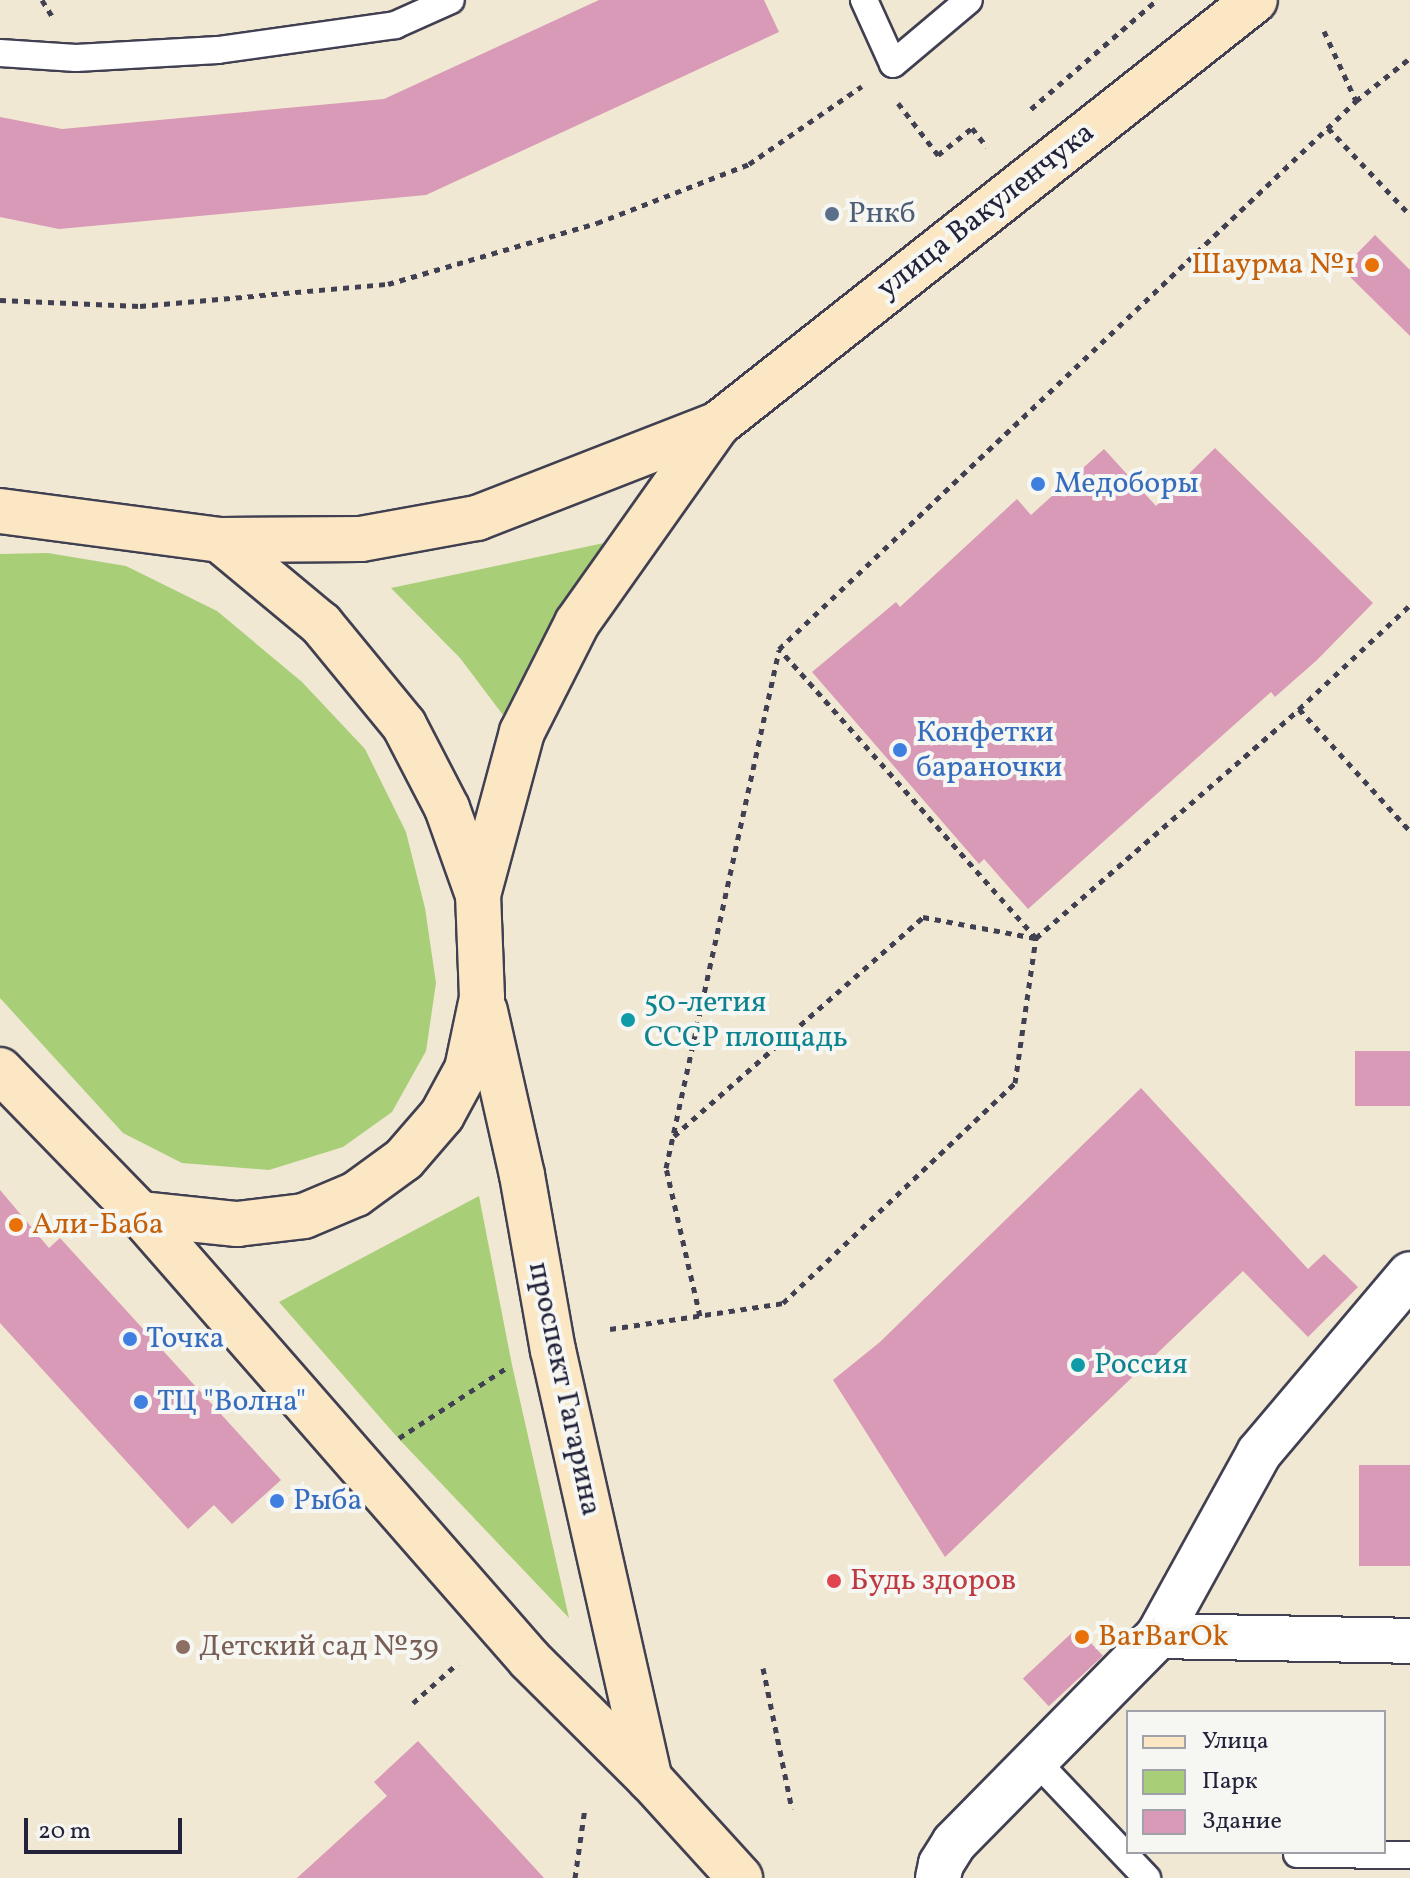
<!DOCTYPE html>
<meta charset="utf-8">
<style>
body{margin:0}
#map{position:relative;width:1410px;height:1878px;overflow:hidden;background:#f0e8d2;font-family:Vollkorn,serif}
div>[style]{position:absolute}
.green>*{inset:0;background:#a8ce78}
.building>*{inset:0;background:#d89ab6;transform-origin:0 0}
.path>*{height:5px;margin-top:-2.5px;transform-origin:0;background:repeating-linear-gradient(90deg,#414052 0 6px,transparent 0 12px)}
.roads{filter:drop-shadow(2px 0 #414052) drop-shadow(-2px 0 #414052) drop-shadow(0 2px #414052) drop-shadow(0 -2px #414052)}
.lane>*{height:26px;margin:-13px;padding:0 13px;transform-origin:13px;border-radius:13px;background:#fff}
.street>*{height:44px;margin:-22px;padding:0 22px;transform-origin:22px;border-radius:22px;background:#fff}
.secondary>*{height:44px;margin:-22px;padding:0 22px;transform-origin:22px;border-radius:22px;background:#fbe7c3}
.dots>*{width:22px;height:22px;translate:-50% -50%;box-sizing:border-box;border:4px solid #f6f6f2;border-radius:50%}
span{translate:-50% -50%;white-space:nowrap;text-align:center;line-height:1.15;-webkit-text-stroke:8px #f6f6f2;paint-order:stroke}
.street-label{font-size:30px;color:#22223b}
.service-label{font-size:30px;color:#4e5e75}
.left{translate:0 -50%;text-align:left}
.food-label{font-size:30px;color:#c56008}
.right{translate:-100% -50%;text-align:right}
.shop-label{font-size:30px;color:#366cbe}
.culture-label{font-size:30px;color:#0d838f}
.health-label{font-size:30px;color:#be3a42}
.education-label{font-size:30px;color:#785e54}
.legend{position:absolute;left:1126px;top:1710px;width:260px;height:144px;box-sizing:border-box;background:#f6f6f2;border:2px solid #a1a1a9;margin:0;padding:10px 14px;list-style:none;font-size:24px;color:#22223b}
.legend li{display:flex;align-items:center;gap:16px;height:40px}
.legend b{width:40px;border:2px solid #a1a1a9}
.scale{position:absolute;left:24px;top:1818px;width:158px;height:36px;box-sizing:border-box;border:4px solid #22223b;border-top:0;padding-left:10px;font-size:24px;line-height:28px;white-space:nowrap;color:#22223b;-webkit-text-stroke:6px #f6f6f2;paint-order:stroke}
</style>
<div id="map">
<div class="green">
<i style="clip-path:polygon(609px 542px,540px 642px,503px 715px,460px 658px,391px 588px)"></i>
<i style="clip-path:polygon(48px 553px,126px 566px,217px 611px,302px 682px,365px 749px,406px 832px,425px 908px,436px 983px,426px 1051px,392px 1112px,343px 1147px,269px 1170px,182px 1163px,123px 1133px,0 998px,0 554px)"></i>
<i style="clip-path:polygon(479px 1196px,512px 1365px,569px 1618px,398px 1438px,279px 1302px)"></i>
</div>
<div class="building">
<i style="clip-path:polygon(599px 0,764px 0,779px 32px,426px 195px,59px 229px,0 217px,0 117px,62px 129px,384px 99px)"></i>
<i style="clip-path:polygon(1375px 235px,1410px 270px,1410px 336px,1342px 269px)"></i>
<i style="clip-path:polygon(1215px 448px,1373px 603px,1317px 660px,1275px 697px,1271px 692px,1028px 909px,984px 859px,979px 864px,812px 672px,896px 602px,900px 607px,1017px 499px,1031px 515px,1104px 449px,1156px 506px)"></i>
<i style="left:1410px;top:1051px;width:55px;height:55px;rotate:90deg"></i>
<i style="clip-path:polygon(1141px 1088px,1308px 1269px,1324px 1254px,1358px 1287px,1308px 1337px,1243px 1271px,945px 1557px,833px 1380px,880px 1342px)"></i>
<i style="clip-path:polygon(0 1190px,49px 1248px,60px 1238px,281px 1480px,232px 1524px,214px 1505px,188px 1529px,0 1323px)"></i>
<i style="left:1410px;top:1465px;width:101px;height:51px;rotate:90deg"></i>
<i style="left:1077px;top:1628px;width:38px;height:74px;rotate:47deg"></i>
<i style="clip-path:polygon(418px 1741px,544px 1878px,297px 1878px,387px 1796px,374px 1782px)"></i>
</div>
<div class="path">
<i style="left:42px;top:0;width:19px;rotate:58deg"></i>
<i style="left:1324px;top:31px;width:77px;rotate:65.4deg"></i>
<i style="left:1356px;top:101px;width:69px;rotate:-38.5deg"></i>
<i style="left:898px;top:103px;width:66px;rotate:52.4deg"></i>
<i style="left:938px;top:155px;width:43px;rotate:-38.5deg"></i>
<i style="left:972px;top:128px;width:24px;rotate:52deg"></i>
<i style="left:1031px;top:109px;width:167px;rotate:-40.9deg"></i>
<i style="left:1328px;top:128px;width:120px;rotate:46.7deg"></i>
<i style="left:0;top:300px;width:140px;rotate:2.5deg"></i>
<i style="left:140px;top:306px;width:249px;rotate:-5.1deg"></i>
<i style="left:388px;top:284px;width:218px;rotate:-16.3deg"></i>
<i style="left:597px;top:223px;width:163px;rotate:-21.2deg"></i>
<i style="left:749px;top:164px;width:137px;rotate:-34.6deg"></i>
<i style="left:1299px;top:709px;width:152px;rotate:-43.1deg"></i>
<i style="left:1036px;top:938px;width:387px;rotate:-131.6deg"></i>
<i style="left:779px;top:649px;width:796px;rotate:-43.52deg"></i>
<i style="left:674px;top:1136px;width:332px;rotate:-41.3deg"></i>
<i style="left:923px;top:917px;width:114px;rotate:10.6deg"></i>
<i style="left:700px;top:1316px;width:152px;rotate:-102.9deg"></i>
<i style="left:666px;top:1168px;width:530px;rotate:-77.69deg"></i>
<i style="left:610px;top:1329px;width:175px;rotate:-8.5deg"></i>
<i style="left:783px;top:1303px;width:320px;rotate:-43.5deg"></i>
<i style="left:1015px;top:1083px;width:147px;rotate:-81.8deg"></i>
<i style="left:1036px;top:938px;width:349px;rotate:-41deg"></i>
<i style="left:1299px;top:709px;width:165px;rotate:47.7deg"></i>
<i style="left:399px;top:1438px;width:130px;rotate:-33.1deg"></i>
<i style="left:763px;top:1668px;width:144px;rotate:78.4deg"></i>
<i style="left:413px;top:1703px;width:60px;rotate:-41.6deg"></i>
<i style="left:575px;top:1878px;width:71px;rotate:-81.9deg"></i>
</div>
<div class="roads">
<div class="lane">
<i style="left:864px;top:0;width:70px;rotate:65.6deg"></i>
<i style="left:893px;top:64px;width:99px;rotate:-40.1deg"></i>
<i style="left:0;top:53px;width:76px;rotate:3.8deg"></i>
<i style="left:76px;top:58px;width:142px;rotate:-3.2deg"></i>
<i style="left:218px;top:50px;width:179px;rotate:-8deg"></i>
<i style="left:395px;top:25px;width:61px;rotate:-24.1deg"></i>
<i style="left:1035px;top:1760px;width:163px;rotate:46.5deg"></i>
<i style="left:1297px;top:1854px;width:113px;rotate:0.5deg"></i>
</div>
<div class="street">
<i style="left:1158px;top:1636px;width:209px;rotate:-61.1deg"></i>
<i style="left:1259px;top:1453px;width:234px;rotate:-49.8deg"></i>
<i style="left:938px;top:1878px;width:14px;rotate:-78deg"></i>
<i style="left:941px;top:1864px;width:25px;rotate:-58deg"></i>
<i style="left:954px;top:1843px;width:291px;rotate:-45.4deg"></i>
<i style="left:1158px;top:1636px;width:252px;rotate:1.1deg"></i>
</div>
<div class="secondary">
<i style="left:0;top:511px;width:222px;rotate:7.5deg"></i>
<i style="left:220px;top:540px;width:141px;rotate:-0.4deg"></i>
<i style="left:361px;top:539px;width:118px;rotate:-10.3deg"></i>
<i style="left:477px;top:518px;width:259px;rotate:-21.3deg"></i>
<i style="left:478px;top:895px;width:169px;rotate:-74.9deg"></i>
<i style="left:522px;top:732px;width:122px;rotate:-63.2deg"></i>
<i style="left:577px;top:623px;width:244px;rotate:-54.7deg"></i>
<i style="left:718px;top:424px;width:684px;rotate:-38.29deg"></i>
<i style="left:485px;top:1011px;width:168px;rotate:77.3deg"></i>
<i style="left:522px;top:1175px;width:178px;rotate:80deg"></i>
<i style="left:553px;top:1350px;width:440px;rotate:77.3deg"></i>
<i style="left:0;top:1070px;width:201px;rotate:45.8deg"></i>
<i style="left:140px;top:1214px;width:592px;rotate:48.83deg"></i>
<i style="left:530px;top:1660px;width:169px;rotate:44.8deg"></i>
<i style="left:650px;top:1779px;width:134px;rotate:47.7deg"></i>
<i style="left:140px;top:1214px;width:98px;rotate:5.9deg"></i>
<i style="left:237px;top:1224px;width:67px;rotate:-6.8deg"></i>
<i style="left:304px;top:1216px;width:56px;rotate:-22.9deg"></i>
<i style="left:356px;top:1194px;width:59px;rotate:-36.1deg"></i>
<i style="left:404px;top:1159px;width:58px;rotate:-49.2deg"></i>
<i style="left:442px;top:1115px;width:52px;rotate:-61.5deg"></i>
<i style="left:467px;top:1069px;width:73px;rotate:-78.1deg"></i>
<i style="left:482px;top:998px;width:103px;rotate:-92.2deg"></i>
<i style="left:478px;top:895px;width:92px;rotate:-109.6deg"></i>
<i style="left:447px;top:808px;width:93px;rotate:-117.4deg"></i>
<i style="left:404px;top:725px;width:131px;rotate:-129.4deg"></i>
<i style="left:321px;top:624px;width:131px;rotate:-140.3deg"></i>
</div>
</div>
<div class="dots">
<i style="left:832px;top:214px;background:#5c6f8a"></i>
<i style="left:1372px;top:265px;background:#e8710a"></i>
<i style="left:1038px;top:484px;background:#3f7fe0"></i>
<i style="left:900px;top:750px;background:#3f7fe0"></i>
<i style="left:628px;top:1020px;background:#0f9aa8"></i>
<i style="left:16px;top:1225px;background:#e8710a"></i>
<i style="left:130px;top:1339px;background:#3f7fe0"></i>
<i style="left:1078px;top:1365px;background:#0f9aa8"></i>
<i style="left:141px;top:1402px;background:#3f7fe0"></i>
<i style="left:277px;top:1501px;background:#3f7fe0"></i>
<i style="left:834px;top:1581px;background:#e0444e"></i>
<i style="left:1082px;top:1637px;background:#e8710a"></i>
<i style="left:183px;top:1647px;background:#8d6e63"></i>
</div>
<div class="street-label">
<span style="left:986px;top:211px;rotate:-38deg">улица Вакуленчука</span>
<span style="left:564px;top:1389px;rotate:78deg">проспект Гагарина</span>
</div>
<div class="service-label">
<span class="left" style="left:848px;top:214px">Рнкб</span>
</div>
<div class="food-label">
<span class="right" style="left:1356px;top:265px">Шаурма №1</span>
<span class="left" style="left:32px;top:1225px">Али-Баба</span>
<span class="left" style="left:1098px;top:1637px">BarBarOk</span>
</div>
<div class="shop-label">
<span class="left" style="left:1054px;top:484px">Медоборы</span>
<span class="left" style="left:916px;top:750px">Конфетки<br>бараночки</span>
<span class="left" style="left:146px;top:1339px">Точка</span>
<span class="left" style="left:157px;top:1402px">ТЦ "Волна"</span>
<span class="left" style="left:293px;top:1501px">Рыба</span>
</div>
<div class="culture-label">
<span class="left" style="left:644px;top:1020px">50-летия<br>СССР площадь</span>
<span class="left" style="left:1094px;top:1365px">Россия</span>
</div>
<div class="health-label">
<span class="left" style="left:850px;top:1581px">Будь здоров</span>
</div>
<div class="education-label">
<span class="left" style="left:199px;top:1647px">Детский сад №39</span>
</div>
<ul class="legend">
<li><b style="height:10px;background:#fbe7c3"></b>Улица</li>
<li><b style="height:22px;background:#a8ce78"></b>Парк</li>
<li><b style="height:22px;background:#d89ab6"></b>Здание</li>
</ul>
<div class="scale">20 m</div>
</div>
